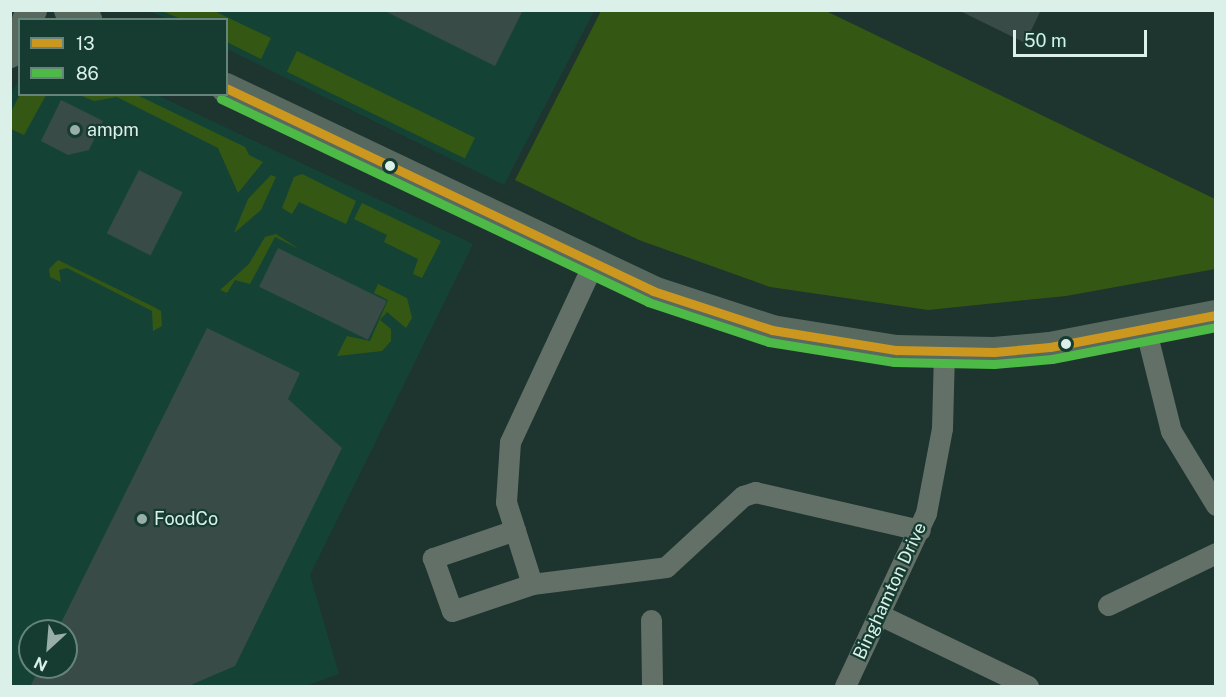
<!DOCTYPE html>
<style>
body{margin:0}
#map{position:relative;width:1226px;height:697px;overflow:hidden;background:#1e342e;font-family:"Public Sans",sans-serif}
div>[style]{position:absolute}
.built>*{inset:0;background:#144336}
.green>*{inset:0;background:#345813;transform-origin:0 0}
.building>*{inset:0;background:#384b47;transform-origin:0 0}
.minor>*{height:21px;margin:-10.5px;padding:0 10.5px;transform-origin:10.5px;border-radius:10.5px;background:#637068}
.secondary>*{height:30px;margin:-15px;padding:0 15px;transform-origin:15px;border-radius:15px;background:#586960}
.bus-1>*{height:9px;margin:-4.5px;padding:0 4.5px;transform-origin:4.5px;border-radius:4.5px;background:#cb971e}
.bus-2>*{height:9px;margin:-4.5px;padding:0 4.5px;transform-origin:4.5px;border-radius:4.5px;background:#4db947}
.dots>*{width:16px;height:16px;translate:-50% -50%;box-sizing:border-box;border:3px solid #163c31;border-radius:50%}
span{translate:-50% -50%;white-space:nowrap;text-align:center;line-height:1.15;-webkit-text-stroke:4.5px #163c31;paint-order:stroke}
.poi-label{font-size:18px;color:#dbf0e8}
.left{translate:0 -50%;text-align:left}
.street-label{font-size:18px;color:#dbf0e8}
.frame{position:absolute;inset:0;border:12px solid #dbf0e8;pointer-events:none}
.legend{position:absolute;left:18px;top:18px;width:210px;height:78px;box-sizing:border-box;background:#163c31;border:2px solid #65847a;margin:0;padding:8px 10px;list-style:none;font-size:18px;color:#dbf0e8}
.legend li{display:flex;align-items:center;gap:12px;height:30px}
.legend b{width:30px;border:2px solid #65847a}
.north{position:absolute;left:18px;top:619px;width:60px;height:60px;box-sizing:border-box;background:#163c31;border:2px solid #65847a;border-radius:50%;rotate:206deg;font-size:16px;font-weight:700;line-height:24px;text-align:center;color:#dbf0e8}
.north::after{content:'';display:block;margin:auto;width:21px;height:27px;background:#99aea7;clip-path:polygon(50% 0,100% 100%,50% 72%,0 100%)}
.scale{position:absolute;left:1013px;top:30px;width:134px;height:27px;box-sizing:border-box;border:3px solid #dbf0e8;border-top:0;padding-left:8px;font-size:18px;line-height:21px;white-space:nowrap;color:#dbf0e8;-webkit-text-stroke:4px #163c31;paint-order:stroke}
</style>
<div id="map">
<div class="built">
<i style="clip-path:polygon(149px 11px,594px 11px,504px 185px,227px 49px,226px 20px,167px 19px)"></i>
<i style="clip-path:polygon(evenodd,19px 79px,20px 94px,157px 95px,473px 244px,310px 575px,339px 674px,305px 686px,11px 686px,10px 96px,19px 79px,30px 631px,66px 631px,66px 667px,30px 667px,30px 631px)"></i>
</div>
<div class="green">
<i style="clip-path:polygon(162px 11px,214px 11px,271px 38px,261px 59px,227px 42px,226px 20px,181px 19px)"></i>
<i style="clip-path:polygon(601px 11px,826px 11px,1215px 199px,1215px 269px,1066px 296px,928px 310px,770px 287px,639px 240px,515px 180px)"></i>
<i style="left:297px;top:51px;width:198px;height:23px;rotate:26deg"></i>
<i style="clip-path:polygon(20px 94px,46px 95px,24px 135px,11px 129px,11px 112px)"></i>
<i style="clip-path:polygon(80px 95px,137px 95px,245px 147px,249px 155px,263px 162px,238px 193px,218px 148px,117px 97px,94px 101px)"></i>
<i style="clip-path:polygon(302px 174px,356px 201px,346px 224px,299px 202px,292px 214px,282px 208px,294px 177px)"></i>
<i style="clip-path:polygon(271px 175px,276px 177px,261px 210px,234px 233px,248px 199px)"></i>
<i style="clip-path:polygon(362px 203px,441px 241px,422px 278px,413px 274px,418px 259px,384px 242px,387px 235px,354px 219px)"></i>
<i style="clip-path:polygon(276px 234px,299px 249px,275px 237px,250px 284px,235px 280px,227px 293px,220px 290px,249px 264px,265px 237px)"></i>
<i style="clip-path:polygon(58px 260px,154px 307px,161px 311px,162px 326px,153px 331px,152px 311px,67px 268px,59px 270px,61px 282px,50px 277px,49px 269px)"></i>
<i style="clip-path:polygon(378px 284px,407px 298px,412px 318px,406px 328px,387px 312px,380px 320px,391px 329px,391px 341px,382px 351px,337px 356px,347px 336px,370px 341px,388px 300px,374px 293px)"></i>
</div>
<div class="building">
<i style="clip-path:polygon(383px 10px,523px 10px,495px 66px)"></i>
<i style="clip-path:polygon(958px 10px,1041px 10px,1025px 43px)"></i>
<i style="clip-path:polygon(61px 100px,103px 121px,89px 150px,68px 155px,41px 141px)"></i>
<i style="left:139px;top:170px;width:49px;height:71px;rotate:27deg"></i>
<i style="left:278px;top:248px;width:121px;height:43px;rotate:26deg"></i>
<i style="clip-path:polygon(207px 328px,300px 373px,288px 399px,342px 448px,235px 666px,186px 687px,30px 687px,40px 667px,66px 667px,66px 631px,57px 631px)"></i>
</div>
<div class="minor">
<i style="left:1146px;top:331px;width:103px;rotate:76deg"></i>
<i style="left:1171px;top:431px;width:87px;rotate:58.7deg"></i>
<i style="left:515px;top:530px;width:87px;rotate:161.1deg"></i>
<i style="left:433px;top:558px;width:56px;rotate:70.3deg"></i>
<i style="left:452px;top:611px;width:84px;rotate:-18.6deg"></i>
<i style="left:532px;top:584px;width:135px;rotate:-7.2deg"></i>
<i style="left:666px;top:567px;width:105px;rotate:-42.7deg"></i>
<i style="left:743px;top:496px;width:13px;rotate:-18deg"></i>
<i style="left:755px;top:492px;width:169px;rotate:13deg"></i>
<i style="left:532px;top:584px;width:86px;rotate:-107.6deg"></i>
<i style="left:506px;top:502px;width:60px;rotate:-86.2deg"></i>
<i style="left:510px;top:442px;width:196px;rotate:-65deg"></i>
<i style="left:1108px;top:605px;width:120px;rotate:-25.7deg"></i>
<i style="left:880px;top:615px;width:164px;rotate:25.6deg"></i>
<i style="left:651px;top:620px;width:66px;rotate:89.1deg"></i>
<i style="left:845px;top:686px;width:191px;rotate:-64.9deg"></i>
<i style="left:926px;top:513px;width:86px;rotate:-79.3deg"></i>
<i style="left:942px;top:428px;width:76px;rotate:-88.5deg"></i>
</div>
<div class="secondary">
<i style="left:69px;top:10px;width:21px;rotate:29deg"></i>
<i style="left:27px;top:20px;width:11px;rotate:-63deg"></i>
<i style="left:10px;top:53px;width:21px;rotate:-61deg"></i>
<i style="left:226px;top:88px;width:473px;rotate:25.4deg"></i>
<i style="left:653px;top:291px;width:125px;rotate:18.1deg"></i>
<i style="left:772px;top:330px;width:126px;rotate:9.2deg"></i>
<i style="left:896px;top:350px;width:98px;rotate:1.2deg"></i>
<i style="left:994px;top:352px;width:56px;rotate:-5.1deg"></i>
<i style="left:1050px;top:347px;width:169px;rotate:-10.9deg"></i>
</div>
<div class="bus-1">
<i style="left:226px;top:88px;width:473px;rotate:25.4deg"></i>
<i style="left:653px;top:291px;width:125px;rotate:18.1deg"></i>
<i style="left:772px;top:330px;width:126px;rotate:9.2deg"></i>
<i style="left:896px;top:350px;width:98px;rotate:1.2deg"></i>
<i style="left:994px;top:352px;width:56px;rotate:-5.1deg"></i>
<i style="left:1050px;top:347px;width:169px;rotate:-10.9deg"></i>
</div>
<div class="bus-2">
<i style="left:221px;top:99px;width:473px;rotate:25.4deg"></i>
<i style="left:648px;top:302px;width:127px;rotate:18.3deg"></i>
<i style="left:769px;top:342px;width:127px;rotate:9.1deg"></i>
<i style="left:894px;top:362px;width:100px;rotate:1.1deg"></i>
<i style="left:994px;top:364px;width:58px;rotate:-4.9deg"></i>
<i style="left:1052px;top:359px;width:167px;rotate:-11deg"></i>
</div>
<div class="dots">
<i style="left:75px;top:130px;background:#99aea7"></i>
<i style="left:390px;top:166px;background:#dbf0e8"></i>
<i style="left:1066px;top:344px;background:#dbf0e8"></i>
<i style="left:142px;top:519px;background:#99aea7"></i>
</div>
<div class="poi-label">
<span class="left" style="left:87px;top:130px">ampm</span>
<span class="left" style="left:154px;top:519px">FoodCo</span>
</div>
<div class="street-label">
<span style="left:890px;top:591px;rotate:-65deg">Binghamton Drive</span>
</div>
<div class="frame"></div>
<ul class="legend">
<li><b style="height:8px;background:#cb971e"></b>13</li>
<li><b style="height:8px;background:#4db947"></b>86</li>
</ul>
<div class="north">N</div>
<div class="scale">50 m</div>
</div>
